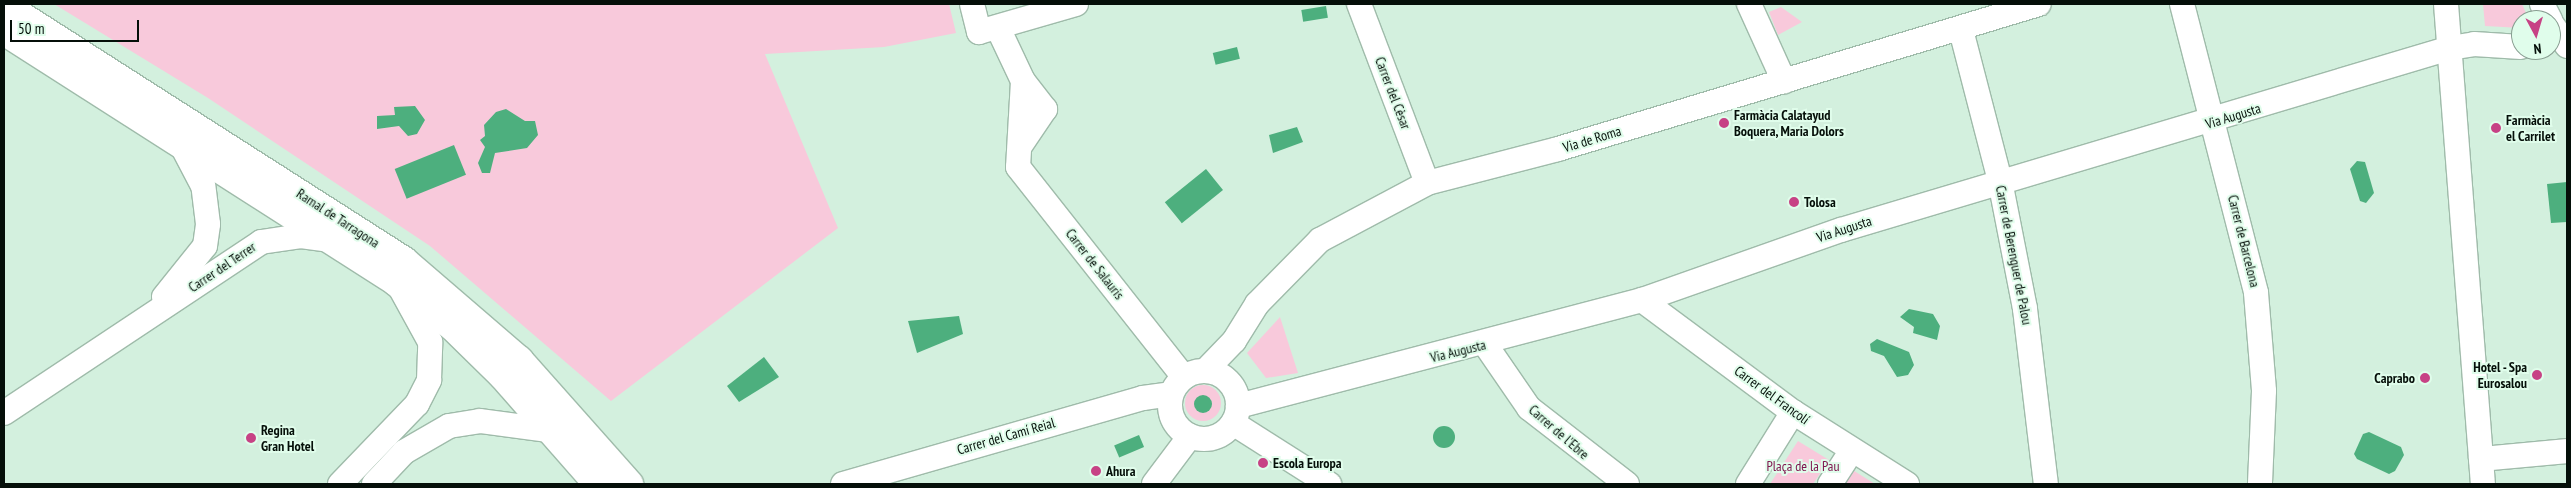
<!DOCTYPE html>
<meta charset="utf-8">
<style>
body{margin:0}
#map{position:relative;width:2571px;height:488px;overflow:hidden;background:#d3f0de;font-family:"PT Sans Narrow",sans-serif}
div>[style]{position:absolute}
.green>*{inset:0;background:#f8c9db}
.round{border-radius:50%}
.water>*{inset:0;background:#4daf7e;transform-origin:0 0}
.roads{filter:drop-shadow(1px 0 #9fbbaa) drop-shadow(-1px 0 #9fbbaa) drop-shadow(0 1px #9fbbaa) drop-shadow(0 -1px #9fbbaa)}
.minor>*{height:24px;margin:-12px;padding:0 12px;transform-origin:12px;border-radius:12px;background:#fff}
.minor>.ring{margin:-12px;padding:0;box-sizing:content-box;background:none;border:24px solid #fff;border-radius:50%}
.major>*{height:28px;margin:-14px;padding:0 14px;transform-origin:14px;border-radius:14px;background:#fff}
.dots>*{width:14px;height:14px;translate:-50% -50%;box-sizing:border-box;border:2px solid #e0fdeb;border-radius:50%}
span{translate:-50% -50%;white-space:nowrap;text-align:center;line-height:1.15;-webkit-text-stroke:4px #e0fdeb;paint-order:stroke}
.street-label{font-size:14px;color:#050f09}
.poi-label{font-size:14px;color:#050f09;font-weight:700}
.left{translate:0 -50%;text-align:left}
.right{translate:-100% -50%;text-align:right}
.park-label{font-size:14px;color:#801650}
.frame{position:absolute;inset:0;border:5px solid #050f09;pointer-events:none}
.north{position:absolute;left:2511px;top:10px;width:50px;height:50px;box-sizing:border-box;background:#e0fdeb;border:1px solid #889e91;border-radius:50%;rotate:174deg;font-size:14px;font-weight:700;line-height:20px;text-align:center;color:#050f09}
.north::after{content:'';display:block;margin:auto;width:18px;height:22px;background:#c74285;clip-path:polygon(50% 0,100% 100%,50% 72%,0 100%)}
.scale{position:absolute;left:10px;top:20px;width:129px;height:22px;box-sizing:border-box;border:2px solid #050f09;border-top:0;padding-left:6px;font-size:15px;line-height:18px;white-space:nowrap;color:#050f09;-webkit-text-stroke:4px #e0fdeb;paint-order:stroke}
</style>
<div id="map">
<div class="green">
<i style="clip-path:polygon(54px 4px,949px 4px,956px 33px,884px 47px,765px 54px,838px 228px,611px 401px,430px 246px,208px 98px)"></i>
<i style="clip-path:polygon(2483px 4px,2522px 4px,2529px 20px,2521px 20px,2521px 28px,2485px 26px)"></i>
<i style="clip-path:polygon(1781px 7px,1802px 22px,1778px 35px,1769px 12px)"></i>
<i style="clip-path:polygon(1280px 317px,1298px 373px,1266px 378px,1247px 353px)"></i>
<i class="round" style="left:1185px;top:385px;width:36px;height:36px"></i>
<i style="clip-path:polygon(1798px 441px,1829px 460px,1813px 484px,1770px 484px)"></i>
<i style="clip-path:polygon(1851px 469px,1875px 484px,1841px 484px)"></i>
</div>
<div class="water">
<i style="left:1326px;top:6px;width:12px;height:25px;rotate:81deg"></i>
<i style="left:1237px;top:47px;width:12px;height:25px;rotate:76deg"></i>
<i style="clip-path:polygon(415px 106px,425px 120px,417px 134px,408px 136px,399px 126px,377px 129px,377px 116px,395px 115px,394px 107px)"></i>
<i style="clip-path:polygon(506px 109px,525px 121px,535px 121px,538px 135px,527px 148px,495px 153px,490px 173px,482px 173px,478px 163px,485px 147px,480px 140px,485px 136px,484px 125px,496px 112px)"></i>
<i style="clip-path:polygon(1297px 127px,1303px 142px,1273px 153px,1269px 135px)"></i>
<i style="left:454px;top:145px;width:32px;height:64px;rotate:68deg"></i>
<i style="clip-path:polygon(2357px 161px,2365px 162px,2374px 193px,2366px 203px,2360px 201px,2350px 169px)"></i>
<i style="left:1206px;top:169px;width:27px;height:53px;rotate:51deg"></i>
<i style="clip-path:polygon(2567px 182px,2567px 222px,2551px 223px,2547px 184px)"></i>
<i style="clip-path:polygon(1909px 309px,1933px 314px,1940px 326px,1937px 340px,1913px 333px,1914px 327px,1900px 317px)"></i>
<i style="clip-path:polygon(959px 316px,963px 334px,917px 353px,908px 321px)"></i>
<i style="clip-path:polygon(1877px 339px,1909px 352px,1914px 365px,1908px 375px,1897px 377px,1884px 356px,1871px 351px,1870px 344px)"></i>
<i style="clip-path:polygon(764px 357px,779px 377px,739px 402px,727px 386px)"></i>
<i class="round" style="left:1194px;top:395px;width:18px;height:18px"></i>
<i class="round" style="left:1433px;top:426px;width:22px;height:22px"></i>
<i style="clip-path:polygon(2369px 432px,2401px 447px,2404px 455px,2395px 471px,2389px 474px,2357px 459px,2354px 454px,2363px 434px)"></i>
<i style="left:1139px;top:435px;width:13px;height:27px;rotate:67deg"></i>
</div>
<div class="roads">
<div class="minor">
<i style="left:972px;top:4px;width:29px;rotate:76deg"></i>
<i style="left:979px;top:32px;width:101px;rotate:-16.1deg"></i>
<i style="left:1359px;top:4px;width:191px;rotate:69.2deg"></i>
<i style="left:1749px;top:4px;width:85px;rotate:65.6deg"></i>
<i style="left:2182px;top:4px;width:298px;rotate:75.6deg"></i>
<i style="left:2256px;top:293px;width:98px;rotate:85.3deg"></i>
<i style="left:2264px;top:391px;width:93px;rotate:92.5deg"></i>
<i style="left:2446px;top:4px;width:481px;rotate:85.6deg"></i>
<i style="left:2542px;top:4px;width:18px;rotate:63deg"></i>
<i style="left:2551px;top:23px;width:28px;rotate:55deg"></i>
<i style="left:998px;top:28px;width:59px;rotate:64.7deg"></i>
<i style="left:1023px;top:81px;width:36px;rotate:52deg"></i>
<i style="left:1045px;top:109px;width:45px;rotate:124deg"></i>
<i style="left:1961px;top:30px;width:156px;rotate:75.5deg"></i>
<i style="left:2000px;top:181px;width:130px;rotate:78.9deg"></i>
<i style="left:2025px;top:309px;width:176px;rotate:83.2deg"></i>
<i style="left:1023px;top:81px;width:86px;rotate:93.3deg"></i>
<i style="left:1018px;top:167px;width:268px;rotate:51.7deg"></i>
<i style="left:164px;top:297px;width:65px;rotate:-51.2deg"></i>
<i style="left:205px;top:246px;width:22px;rotate:-82deg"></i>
<i style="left:208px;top:224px;width:38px;rotate:-97deg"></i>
<i style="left:203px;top:186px;width:50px;rotate:-117.6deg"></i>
<i style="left:1642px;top:300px;width:188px;rotate:36.6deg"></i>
<i style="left:1793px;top:412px;width:135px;rotate:32.3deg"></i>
<i style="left:1485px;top:344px;width:78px;rotate:55.5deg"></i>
<i style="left:1529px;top:408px;width:124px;rotate:37.8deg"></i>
<i style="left:1205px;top:371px;width:42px;rotate:-46deg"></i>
<i style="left:1234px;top:341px;width:44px;rotate:-58.1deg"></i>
<i style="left:1257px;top:304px;width:90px;rotate:-45.5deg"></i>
<i style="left:1320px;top:240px;width:121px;rotate:-28deg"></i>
<i style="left:1427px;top:183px;width:135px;rotate:-14.5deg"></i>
<i style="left:1558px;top:149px;width:502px;rotate:-16.78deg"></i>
<i class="ring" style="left:1170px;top:371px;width:44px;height:44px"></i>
<i style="left:1238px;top:406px;width:418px;rotate:-14.7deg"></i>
<i style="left:1642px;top:300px;width:211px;rotate:-19.4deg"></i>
<i style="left:1841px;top:230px;width:636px;rotate:-16.64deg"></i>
<i style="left:2450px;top:48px;width:24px;rotate:-9deg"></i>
<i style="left:2474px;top:44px;width:47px;rotate:3.7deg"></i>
<i style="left:4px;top:413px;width:309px;rotate:-33.6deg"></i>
<i style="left:261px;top:242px;width:40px;rotate:-8.5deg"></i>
<i style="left:301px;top:236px;width:30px;rotate:8deg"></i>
<i style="left:1233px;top:423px;width:114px;rotate:32.4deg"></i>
<i style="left:2481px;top:459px;width:86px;rotate:-5.3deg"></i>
<i style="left:340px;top:484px;width:111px;rotate:-46.1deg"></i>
<i style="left:417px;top:404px;width:27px;rotate:-63deg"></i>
<i style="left:429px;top:380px;width:38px;rotate:-88deg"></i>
<i style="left:430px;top:342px;width:60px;rotate:-118.7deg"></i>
<i style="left:374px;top:484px;width:44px;rotate:-46.8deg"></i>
<i style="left:404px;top:452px;width:52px;rotate:-30deg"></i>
<i style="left:449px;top:426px;width:31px;rotate:-9deg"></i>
<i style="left:480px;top:421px;width:76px;rotate:7.6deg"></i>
<i style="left:843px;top:484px;width:312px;rotate:-16deg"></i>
<i style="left:1143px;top:398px;width:28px;rotate:-8deg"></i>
<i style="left:1154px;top:484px;width:60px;rotate:-53.1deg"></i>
<i style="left:1748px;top:484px;width:85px;rotate:-58deg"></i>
<i style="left:1830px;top:484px;width:40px;rotate:-57.1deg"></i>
</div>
<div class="major">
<i style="left:4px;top:5px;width:475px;rotate:32.6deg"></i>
<i style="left:404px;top:261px;width:152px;rotate:40.7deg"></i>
<i style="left:519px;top:360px;width:166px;rotate:48.4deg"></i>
<i style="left:4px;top:31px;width:465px;rotate:32.6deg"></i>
<i style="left:396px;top:282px;width:73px;rotate:38.3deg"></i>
<i style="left:453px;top:327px;width:70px;rotate:44.4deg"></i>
<i style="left:503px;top:376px;width:144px;rotate:48.7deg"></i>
</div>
</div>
<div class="dots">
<i style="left:1724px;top:123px;background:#c74285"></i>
<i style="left:2496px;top:128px;background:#c74285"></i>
<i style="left:1794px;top:202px;background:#c74285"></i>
<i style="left:2537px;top:375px;background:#c74285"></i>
<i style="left:2425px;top:378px;background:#c74285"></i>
<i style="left:251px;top:438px;background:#c74285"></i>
<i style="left:1263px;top:463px;background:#c74285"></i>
<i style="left:1096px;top:471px;background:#c74285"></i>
</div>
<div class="street-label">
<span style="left:1393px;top:93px;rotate:69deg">Carrer del Cèsar</span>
<span style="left:2233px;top:116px;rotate:-17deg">Via Augusta</span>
<span style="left:1592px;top:139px;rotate:-17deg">Via de Roma</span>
<span style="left:338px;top:218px;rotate:33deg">Ramal de Tarragona</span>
<span style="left:1844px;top:229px;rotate:-18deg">Via Augusta</span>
<span style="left:2244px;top:241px;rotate:76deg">Carrer de Barcelona</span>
<span style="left:2014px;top:255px;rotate:79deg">Carrer de Berenguer de Palou</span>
<span style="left:1095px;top:264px;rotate:52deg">Carrer de Salauris</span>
<span style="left:222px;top:267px;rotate:-34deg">Carrer del Terrer</span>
<span style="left:1458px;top:351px;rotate:-14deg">Via Augusta</span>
<span style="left:1772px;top:395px;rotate:36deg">Carrer del Francolí</span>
<span style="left:1559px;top:432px;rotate:41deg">Carrer de l'Ebre</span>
<span style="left:1006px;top:436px;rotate:-16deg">Carrer del Camí Reial</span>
</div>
<div class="poi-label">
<span class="left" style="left:1734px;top:123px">Farmàcia Calatayud<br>Boquera, Maria Dolors</span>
<span class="left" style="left:2506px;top:128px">Farmàcia<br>el Carrilet</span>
<span class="left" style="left:1804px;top:202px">Tolosa</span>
<span class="right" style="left:2527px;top:375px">Hotel - Spa<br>Eurosalou</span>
<span class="right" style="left:2415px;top:378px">Caprabo</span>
<span class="left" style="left:261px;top:438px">Regina<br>Gran Hotel</span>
<span class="left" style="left:1273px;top:463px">Escola Europa</span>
<span class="left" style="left:1106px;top:471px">Ahura</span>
</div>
<div class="park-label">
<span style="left:1803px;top:466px">Plaça de la Pau</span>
</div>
<div class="frame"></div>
<div class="north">N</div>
<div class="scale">50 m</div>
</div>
